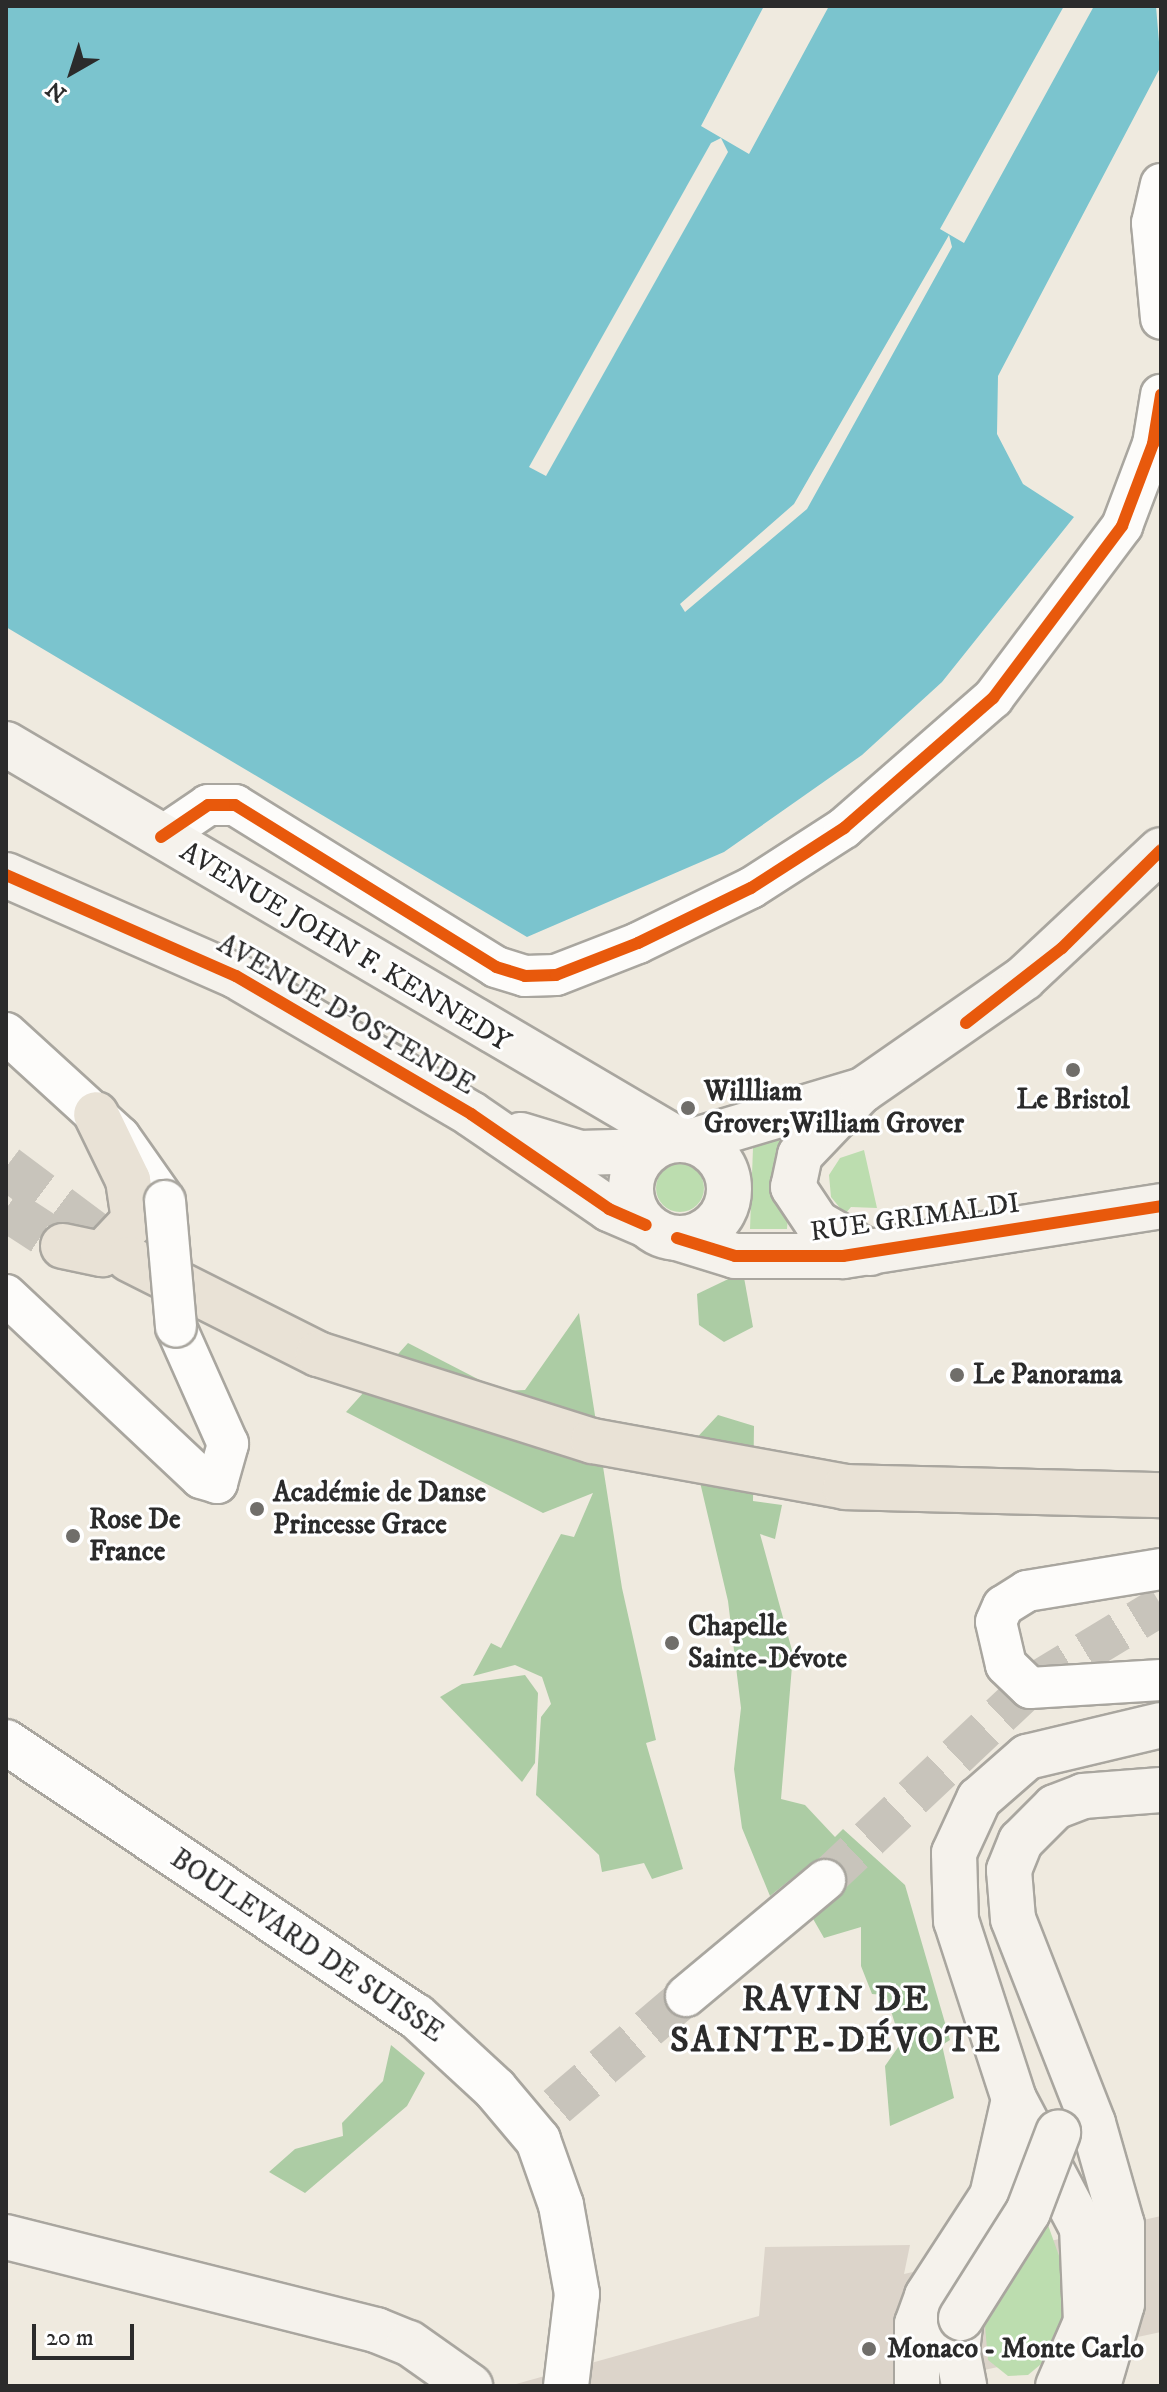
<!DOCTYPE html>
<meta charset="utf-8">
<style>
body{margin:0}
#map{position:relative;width:1167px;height:2392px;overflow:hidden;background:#efeadf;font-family:"IM FELL DW Pica",serif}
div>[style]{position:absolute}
.industrial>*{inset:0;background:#dcd4ca}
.green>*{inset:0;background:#bcddaf}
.round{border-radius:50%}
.forest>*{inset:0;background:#accca4}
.water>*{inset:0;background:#7bc4ce}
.pier>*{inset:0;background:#efeadf}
.minor-tunnel>*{height:40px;margin-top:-20px;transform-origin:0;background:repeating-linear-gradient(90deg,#c8c4bb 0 40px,transparent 0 60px)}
.primary-tunnel>*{height:44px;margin-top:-22px;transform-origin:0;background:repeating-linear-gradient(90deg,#c8c4bb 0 44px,transparent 0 66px)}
.roads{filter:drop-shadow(2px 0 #a9a69f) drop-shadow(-2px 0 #a9a69f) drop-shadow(0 2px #a9a69f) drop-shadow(0 -2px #a9a69f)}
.minor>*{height:40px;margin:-20px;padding:0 20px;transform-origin:20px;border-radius:20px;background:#fdfcfa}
.tertiary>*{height:44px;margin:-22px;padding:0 22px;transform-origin:22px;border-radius:22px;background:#fdfcfa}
.secondary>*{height:44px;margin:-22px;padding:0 22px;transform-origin:22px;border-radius:22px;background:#f5f2ec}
.secondary>.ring{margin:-22px;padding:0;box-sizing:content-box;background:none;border:44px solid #f5f2ec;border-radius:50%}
.primary>*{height:44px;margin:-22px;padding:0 22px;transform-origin:22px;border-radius:22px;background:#e9e2d6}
.bridges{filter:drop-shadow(2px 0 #a9a69f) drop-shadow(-2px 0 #a9a69f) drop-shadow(0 2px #a9a69f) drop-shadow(0 -2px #a9a69f)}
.minor-bridge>*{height:40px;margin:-20px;padding:0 20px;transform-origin:20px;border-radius:20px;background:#fdfcfa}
.secondary-bridge>*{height:44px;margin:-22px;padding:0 22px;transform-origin:22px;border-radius:22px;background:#f5f2ec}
.cycleway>*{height:12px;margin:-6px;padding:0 6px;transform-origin:6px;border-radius:6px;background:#e8590c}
.dots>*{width:22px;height:22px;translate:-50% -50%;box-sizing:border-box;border:4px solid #fff;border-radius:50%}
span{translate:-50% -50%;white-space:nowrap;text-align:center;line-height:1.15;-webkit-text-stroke:6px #fff;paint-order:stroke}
.street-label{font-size:28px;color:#2b2b2b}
.poi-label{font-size:28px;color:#2b2b2b;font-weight:700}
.left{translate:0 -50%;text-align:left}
.district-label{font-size:36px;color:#2b2b2b;font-weight:700;letter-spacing:2px}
.frame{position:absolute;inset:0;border:8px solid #2b2b2b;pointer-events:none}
.north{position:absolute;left:32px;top:32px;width:80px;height:80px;-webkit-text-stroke:6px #fff;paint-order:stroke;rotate:219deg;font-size:22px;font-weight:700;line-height:32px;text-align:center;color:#2b2b2b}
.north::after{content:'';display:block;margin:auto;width:28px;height:36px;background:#2b2b2b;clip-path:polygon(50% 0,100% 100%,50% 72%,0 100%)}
.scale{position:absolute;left:32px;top:2324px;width:102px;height:36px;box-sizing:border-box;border:4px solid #2b2b2b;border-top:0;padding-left:10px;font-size:24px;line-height:28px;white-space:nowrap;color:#2b2b2b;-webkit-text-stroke:6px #fff;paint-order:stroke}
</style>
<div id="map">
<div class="industrial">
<i style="clip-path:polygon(1161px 2216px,1161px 2332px,909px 2386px,509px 2386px,759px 2316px,765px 2247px,910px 2245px,904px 2274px)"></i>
</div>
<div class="green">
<i style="clip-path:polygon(795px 1126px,787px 1229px,750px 1229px,753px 1148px)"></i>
<i style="clip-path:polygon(864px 1150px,877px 1208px,851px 1207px,845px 1214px,831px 1197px,829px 1175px,840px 1158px)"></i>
<i class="round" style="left:656px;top:1164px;width:48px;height:48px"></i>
<i style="clip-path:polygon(1048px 2225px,1063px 2267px,1065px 2314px,1052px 2355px,1028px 2375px,1008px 2376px,988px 2360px,985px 2326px)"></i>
</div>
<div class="forest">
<i style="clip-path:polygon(743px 1272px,753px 1327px,724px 1342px,699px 1325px,697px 1294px)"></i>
<i style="clip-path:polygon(579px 1313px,622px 1588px,656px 1740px,646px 1743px,683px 1869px,652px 1879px,644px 1863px,602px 1872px,599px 1855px,536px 1795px,541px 1717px,551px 1704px,542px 1677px,515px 1665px,473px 1676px,491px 1643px,501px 1648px,561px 1534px,574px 1537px,593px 1493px,543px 1513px,346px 1412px,408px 1343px,501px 1391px,525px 1390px)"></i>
<i style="clip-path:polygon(718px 1415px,754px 1426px,753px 1501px,782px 1505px,775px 1539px,760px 1534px,793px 1654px,781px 1799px,805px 1805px,835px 1837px,843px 1829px,905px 1885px,950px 2040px,942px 2045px,954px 2098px,890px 2126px,885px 2066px,901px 2043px,886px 1995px,872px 1994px,861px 1966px,861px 1927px,824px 1938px,812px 1917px,839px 1897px,811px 1863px,770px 1896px,742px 1828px,734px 1769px,741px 1708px,728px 1601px,691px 1444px)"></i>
<i style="clip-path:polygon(525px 1675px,538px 1693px,535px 1763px,522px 1782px,440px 1697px,462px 1684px)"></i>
<i style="clip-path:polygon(391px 2045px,425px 2073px,407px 2106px,305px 2193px,269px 2172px,295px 2149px,343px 2136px,342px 2123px,383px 2081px)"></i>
</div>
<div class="water">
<i style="clip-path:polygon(6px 6px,764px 6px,701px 126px,749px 154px,829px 6px,1064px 6px,940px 229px,964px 243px,1094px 6px,1156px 6px,1161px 66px,998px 376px,997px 434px,1023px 484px,1074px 517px,942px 682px,862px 755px,724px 852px,527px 937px,6px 627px)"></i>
</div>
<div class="pier">
<i style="clip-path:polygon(721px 138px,728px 152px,546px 476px,529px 467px,711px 143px)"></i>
<i style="clip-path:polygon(949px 235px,952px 247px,807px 509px,685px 612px,680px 604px,794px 504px)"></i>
</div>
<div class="minor-tunnel">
<i style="left:825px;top:1880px;width:287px;rotate:-43.3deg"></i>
<i style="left:1034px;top:1683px;width:149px;rotate:-31.2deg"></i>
<i style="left:511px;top:2145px;width:230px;rotate:-40.4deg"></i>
</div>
<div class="primary-tunnel">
<i style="left:6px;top:1167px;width:154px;rotate:36.8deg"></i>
<i style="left:6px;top:1209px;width:68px;rotate:33deg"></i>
</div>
<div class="roads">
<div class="minor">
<i style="left:1161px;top:184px;width:40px;rotate:103deg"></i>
<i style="left:1152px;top:223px;width:96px;rotate:84.6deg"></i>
<i style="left:161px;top:837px;width:57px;rotate:-34.2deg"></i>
<i style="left:208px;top:805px;width:27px"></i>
<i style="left:235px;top:805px;width:307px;rotate:31.8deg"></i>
<i style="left:496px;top:967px;width:30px;rotate:17deg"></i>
<i style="left:525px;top:976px;width:31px;rotate:-2deg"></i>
<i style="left:556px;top:975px;width:88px;rotate:-21.3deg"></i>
<i style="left:638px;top:943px;width:126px;rotate:-26deg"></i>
<i style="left:751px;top:888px;width:111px;rotate:-32.8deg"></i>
<i style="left:844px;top:828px;width:198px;rotate:-41.1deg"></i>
<i style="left:993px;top:698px;width:215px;rotate:-53.1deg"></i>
<i style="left:1122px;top:526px;width:88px;rotate:-69.3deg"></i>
<i style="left:1153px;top:444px;width:50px;rotate:-80.7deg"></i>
<i style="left:6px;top:1033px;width:154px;rotate:42.4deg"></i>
<i style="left:120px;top:1137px;width:78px;rotate:54.9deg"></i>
<i style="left:6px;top:1295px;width:267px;rotate:43.2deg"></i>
<i style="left:201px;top:1478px;width:17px;rotate:17deg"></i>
<i style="left:217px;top:1483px;width:41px;rotate:-74.2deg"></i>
<i style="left:228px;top:1444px;width:128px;rotate:-114deg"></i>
<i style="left:1161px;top:1569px;width:136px;rotate:170.7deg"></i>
<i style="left:1027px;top:1591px;width:28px;rotate:148deg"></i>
<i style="left:1003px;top:1606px;width:17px;rotate:114deg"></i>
<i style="left:996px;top:1622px;width:44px;rotate:76.9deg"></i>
<i style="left:1006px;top:1665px;width:33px;rotate:44deg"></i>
<i style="left:1030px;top:1688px;width:131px;rotate:-3.5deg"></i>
<i style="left:686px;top:1996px;width:181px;rotate:-39.8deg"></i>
</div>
<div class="tertiary">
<i style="left:6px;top:1742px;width:493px;rotate:33.8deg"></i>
<i style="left:416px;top:2016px;width:108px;rotate:42.7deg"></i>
<i style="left:495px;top:2089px;width:67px;rotate:49.9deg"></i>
<i style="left:538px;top:2140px;width:69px;rotate:70.5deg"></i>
<i style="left:561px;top:2205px;width:90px;rotate:79.8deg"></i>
<i style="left:577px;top:2294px;width:93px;rotate:96.8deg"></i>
</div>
<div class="secondary">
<i style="left:6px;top:744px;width:779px;rotate:30.48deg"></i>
<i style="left:6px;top:875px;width:251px;rotate:23.7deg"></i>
<i style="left:236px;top:976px;width:273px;rotate:30.4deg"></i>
<i style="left:471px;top:1114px;width:168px;rotate:34.5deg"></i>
<i style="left:609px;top:1209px;width:40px;rotate:23.4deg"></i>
<i style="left:858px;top:1094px;width:84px;rotate:133.6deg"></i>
<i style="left:800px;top:1155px;width:33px;rotate:102deg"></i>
<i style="left:793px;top:1187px;width:43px;rotate:56.3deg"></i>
<i style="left:817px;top:1223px;width:61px;rotate:29.5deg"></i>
<i style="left:521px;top:1135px;width:62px;rotate:17deg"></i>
<i style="left:580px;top:1153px;width:68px;rotate:-1.7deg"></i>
<i class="ring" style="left:631px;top:1140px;width:54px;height:54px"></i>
<i style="left:692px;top:1141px;width:178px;rotate:-16.6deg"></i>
<i style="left:863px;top:1090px;width:196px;rotate:-34.8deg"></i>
<i style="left:1024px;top:978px;width:187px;rotate:-43.1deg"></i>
<i style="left:677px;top:1238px;width:61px;rotate:17.2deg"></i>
<i style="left:735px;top:1256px;width:108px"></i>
<i style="left:843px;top:1256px;width:322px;rotate:-8.9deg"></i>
<i style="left:6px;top:2237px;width:382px;rotate:14.1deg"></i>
<i style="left:376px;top:2330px;width:35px;rotate:22deg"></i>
<i style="left:409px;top:2343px;width:75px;rotate:35.2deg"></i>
<i style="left:961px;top:2318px;width:31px;rotate:97deg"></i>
<i style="left:957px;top:2349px;width:38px;rotate:79deg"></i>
<i style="left:917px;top:2386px;width:62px;rotate:-90deg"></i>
<i style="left:917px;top:2324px;width:30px;rotate:-70deg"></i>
<i style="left:927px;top:2296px;width:119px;rotate:-57deg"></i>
<i style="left:992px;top:2196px;width:99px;rotate:-77.2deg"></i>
<i style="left:1058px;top:2386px;width:70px;rotate:-66.4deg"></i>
<i style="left:1086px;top:2322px;width:94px;rotate:-92.4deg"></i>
<i style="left:1082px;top:2228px;width:146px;rotate:-117.8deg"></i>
<i style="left:1014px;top:2099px;width:187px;rotate:-108deg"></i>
<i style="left:956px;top:1921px;width:68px;rotate:-91.7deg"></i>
<i style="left:954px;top:1853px;width:60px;rotate:-65.2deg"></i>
<i style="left:979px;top:1799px;width:64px;rotate:-41.2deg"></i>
<i style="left:1027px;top:1757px;width:138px;rotate:-13.4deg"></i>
<i style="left:1098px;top:2386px;width:85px;rotate:-73.7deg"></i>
<i style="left:1122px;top:2304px;width:79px;rotate:-90deg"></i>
<i style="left:1122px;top:2225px;width:106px;rotate:-105.9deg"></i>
<i style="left:1093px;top:2123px;width:219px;rotate:-111.4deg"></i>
<i style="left:1013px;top:1919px;width:49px;rotate:-94.7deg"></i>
<i style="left:1009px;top:1870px;width:31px;rotate:-68deg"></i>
<i style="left:1021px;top:1841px;width:48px;rotate:-45deg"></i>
<i style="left:1055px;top:1807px;width:30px;rotate:-21deg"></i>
<i style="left:1083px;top:1796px;width:78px;rotate:-4.4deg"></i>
</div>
<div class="primary">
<i style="left:63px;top:1246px;width:40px;rotate:12deg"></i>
<i style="left:102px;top:1254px;width:47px;rotate:-46.7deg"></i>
<i style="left:134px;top:1220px;width:40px;rotate:-98.5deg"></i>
<i style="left:128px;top:1180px;width:73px;rotate:-115.9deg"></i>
<i style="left:129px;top:1259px;width:212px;rotate:26.7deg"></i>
<i style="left:318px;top:1354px;width:288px;rotate:17.6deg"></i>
<i style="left:593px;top:1441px;width:256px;rotate:10.3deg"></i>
<i style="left:845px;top:1487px;width:316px;rotate:1.5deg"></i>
</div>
</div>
<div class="bridges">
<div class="minor-bridge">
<i style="left:165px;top:1201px;width:126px;rotate:85deg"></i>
</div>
<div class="secondary-bridge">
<i style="left:961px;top:2318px;width:125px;rotate:-57.7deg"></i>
<i style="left:1028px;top:2212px;width:85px;rotate:-69.2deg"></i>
</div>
</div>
<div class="cycleway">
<i style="left:161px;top:837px;width:57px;rotate:-34.2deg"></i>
<i style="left:208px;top:805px;width:27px"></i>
<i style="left:235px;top:805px;width:307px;rotate:31.8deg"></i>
<i style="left:496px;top:967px;width:30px;rotate:17deg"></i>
<i style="left:525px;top:976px;width:31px;rotate:-2deg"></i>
<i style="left:556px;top:975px;width:88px;rotate:-21.3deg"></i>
<i style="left:638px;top:943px;width:126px;rotate:-26deg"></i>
<i style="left:751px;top:888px;width:111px;rotate:-32.8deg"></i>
<i style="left:844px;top:828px;width:198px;rotate:-41.1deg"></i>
<i style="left:993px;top:698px;width:215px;rotate:-53.1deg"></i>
<i style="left:1122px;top:526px;width:88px;rotate:-69.3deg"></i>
<i style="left:1153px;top:444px;width:50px;rotate:-80.7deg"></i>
<i style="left:6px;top:875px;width:251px;rotate:23.7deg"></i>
<i style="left:236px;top:976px;width:273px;rotate:30.4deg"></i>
<i style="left:471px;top:1114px;width:168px;rotate:34.5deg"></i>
<i style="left:609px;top:1209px;width:40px;rotate:23.4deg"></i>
<i style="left:966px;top:1023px;width:122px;rotate:-38deg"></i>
<i style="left:1062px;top:948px;width:139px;rotate:-44.7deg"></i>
<i style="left:677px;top:1238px;width:61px;rotate:17.2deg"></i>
<i style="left:735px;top:1256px;width:108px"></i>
<i style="left:843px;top:1256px;width:322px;rotate:-8.9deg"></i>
</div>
<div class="dots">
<i style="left:1073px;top:1070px;background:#706e6a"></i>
<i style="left:688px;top:1108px;background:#706e6a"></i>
<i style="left:957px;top:1375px;background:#706e6a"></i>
<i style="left:257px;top:1509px;background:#706e6a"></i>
<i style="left:73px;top:1536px;background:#706e6a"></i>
<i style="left:672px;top:1643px;background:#706e6a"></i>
<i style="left:869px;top:2349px;background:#706e6a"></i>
</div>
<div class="street-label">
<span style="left:345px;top:947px;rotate:31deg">AVENUE JOHN F. KENNEDY</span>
<span style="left:346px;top:1015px;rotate:30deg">AVENUE D'OSTENDE</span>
<span style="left:915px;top:1218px;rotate:-8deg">RUE GRIMALDI</span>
<span style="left:307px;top:1946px;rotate:34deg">BOULEVARD DE SUISSE</span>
</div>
<div class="poi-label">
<span class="left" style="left:704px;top:1108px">Willliam<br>Grover;William Grover</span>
<span style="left:1073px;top:1100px">Le Bristol</span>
<span class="left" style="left:973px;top:1375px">Le Panorama</span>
<span class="left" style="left:273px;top:1509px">Académie de Danse<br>Princesse Grace</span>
<span class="left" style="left:89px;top:1536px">Rose De<br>France</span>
<span class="left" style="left:688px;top:1643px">Chapelle<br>Sainte-Dévote</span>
<span class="left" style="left:887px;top:2349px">Monaco - Monte Carlo</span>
</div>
<div class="district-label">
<span style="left:836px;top:2020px">RAVIN DE<br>SAINTE-DÉVOTE</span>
</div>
<div class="frame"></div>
<div class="north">N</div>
<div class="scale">20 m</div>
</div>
